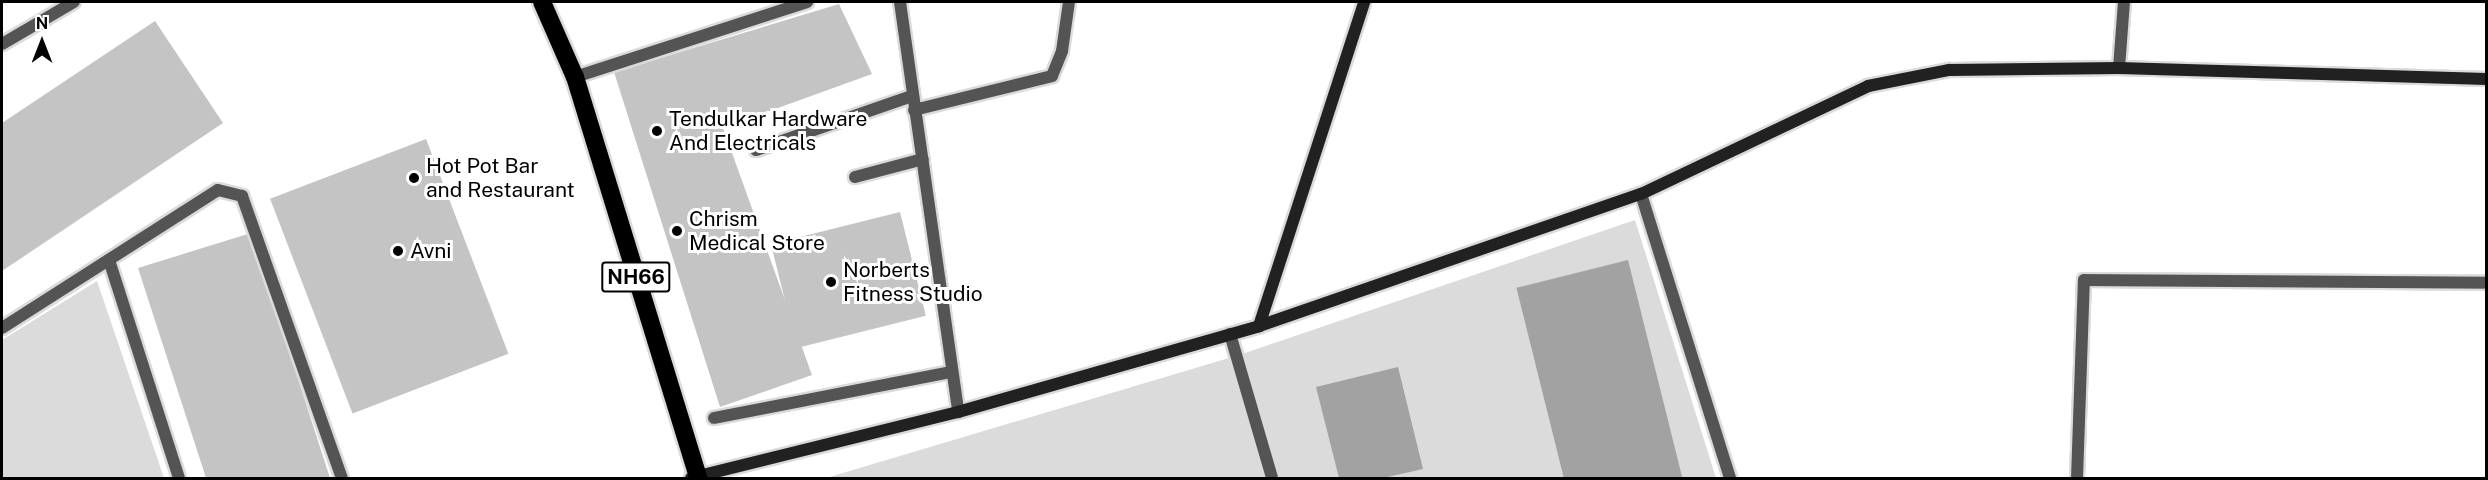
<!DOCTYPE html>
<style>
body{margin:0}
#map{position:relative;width:2488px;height:480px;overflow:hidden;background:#fff;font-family:"Public Sans",sans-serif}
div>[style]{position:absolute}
.green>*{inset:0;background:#dbdbdb}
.water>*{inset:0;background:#a2a2a2;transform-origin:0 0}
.building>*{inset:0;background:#c4c4c4;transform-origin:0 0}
.roads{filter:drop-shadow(2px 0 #dbdbdb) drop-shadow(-2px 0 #dbdbdb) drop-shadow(0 2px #dbdbdb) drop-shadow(0 -2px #dbdbdb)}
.lane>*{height:12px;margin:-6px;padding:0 6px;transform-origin:6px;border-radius:6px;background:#545454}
.street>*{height:12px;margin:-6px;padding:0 6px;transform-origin:6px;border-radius:6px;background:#545454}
.secondary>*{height:12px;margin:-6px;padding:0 6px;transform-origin:6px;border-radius:6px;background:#212121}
.highway>*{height:18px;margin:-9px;padding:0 9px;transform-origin:9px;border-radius:9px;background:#000}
.dots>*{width:16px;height:16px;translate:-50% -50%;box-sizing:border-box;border:3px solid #fff;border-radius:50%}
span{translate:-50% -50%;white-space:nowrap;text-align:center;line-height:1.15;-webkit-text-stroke:6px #fff;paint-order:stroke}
.shield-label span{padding:2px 4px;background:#fff;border:2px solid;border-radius:4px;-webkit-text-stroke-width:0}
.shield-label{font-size:20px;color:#000;font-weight:700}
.poi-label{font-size:21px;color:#000}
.left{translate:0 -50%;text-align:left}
.frame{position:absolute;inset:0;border:3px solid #000;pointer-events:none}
.north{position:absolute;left:12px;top:12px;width:60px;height:60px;-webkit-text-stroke:4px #fff;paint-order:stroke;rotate:0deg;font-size:16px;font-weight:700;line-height:24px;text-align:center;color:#000}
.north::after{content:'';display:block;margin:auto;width:21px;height:27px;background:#000;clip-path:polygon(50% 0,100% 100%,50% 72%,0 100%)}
</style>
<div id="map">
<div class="green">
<i style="clip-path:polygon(1635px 220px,1716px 478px,826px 478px,1239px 355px)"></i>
<i style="clip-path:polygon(97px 281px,164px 478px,2px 478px,2px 340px)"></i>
</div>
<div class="water">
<i style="left:1628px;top:260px;width:224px;height:115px;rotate:76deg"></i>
<i style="clip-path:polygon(1398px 367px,1423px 469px,1383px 478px,1339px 478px,1316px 387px)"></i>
</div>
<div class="building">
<i style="clip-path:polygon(839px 4px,872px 74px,723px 128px,812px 375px,720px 407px,614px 72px)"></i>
<i style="clip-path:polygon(155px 21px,223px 123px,2px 271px,2px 123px)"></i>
<i style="left:426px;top:139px;width:230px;height:167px;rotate:69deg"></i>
<i style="left:900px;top:212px;width:107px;height:133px;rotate:76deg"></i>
<i style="clip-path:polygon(251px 233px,330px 478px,206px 478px,138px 268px)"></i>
</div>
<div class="roads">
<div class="lane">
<i style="left:575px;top:77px;width:244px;rotate:-17.9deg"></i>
<i style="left:756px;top:150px;width:165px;rotate:-19.1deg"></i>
<i style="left:855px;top:177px;width:70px;rotate:-14.8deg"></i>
<i style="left:109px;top:260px;width:229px;rotate:72.2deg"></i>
<i style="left:2px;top:328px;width:256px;rotate:-32.6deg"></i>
<i style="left:218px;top:190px;width:25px;rotate:14deg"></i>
<i style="left:242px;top:196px;width:299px;rotate:70.5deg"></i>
<i style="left:1230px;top:334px;width:150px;rotate:73.7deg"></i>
<i style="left:714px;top:418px;width:240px;rotate:-11deg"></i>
<i style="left:2077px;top:478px;width:198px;rotate:-88deg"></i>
<i style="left:2084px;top:280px;width:402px;rotate:0.4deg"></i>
</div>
<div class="street">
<i style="left:900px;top:2px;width:414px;rotate:81.9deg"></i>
<i style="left:2px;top:44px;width:83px;rotate:-30.3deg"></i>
<i style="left:2119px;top:68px;width:66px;rotate:-85.7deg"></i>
<i style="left:914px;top:110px;width:142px;rotate:-13.8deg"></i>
<i style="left:1052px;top:76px;width:27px;rotate:-68deg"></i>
<i style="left:1062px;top:51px;width:49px;rotate:-81.9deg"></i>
<i style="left:1641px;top:194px;width:298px;rotate:72.6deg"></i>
</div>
<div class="secondary">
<i style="left:1259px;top:326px;width:404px;rotate:-19.1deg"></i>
<i style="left:1641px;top:194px;width:251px;rotate:-25.4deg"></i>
<i style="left:1868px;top:86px;width:83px;rotate:-11.2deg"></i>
<i style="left:1949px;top:70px;width:170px;rotate:-0.7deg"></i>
<i style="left:2119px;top:68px;width:367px;rotate:1.7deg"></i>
<i style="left:691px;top:478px;width:275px;rotate:-13.9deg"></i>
<i style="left:958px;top:412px;width:313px;rotate:-15.9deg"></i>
<i style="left:1259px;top:326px;width:341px;rotate:-72deg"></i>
</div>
<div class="highway">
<i style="left:542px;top:2px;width:82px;rotate:66.3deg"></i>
<i style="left:575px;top:77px;width:419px;rotate:72.9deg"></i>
</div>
</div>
<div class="dots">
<i style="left:657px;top:131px;background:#000"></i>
<i style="left:414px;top:178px;background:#000"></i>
<i style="left:677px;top:231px;background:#000"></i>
<i style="left:398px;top:251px;background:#000"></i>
<i style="left:831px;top:282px;background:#000"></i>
</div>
<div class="shield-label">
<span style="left:636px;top:277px">NH66</span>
</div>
<div class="poi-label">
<span class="left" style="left:669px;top:131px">Tendulkar Hardware<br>And Electricals</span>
<span class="left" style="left:426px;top:178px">Hot Pot Bar<br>and Restaurant</span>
<span class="left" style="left:689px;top:231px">Chrism<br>Medical Store</span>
<span class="left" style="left:410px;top:251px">Avni</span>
<span class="left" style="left:843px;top:282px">Norberts<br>Fitness Studio</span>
</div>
<div class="frame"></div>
<div class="north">N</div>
</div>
